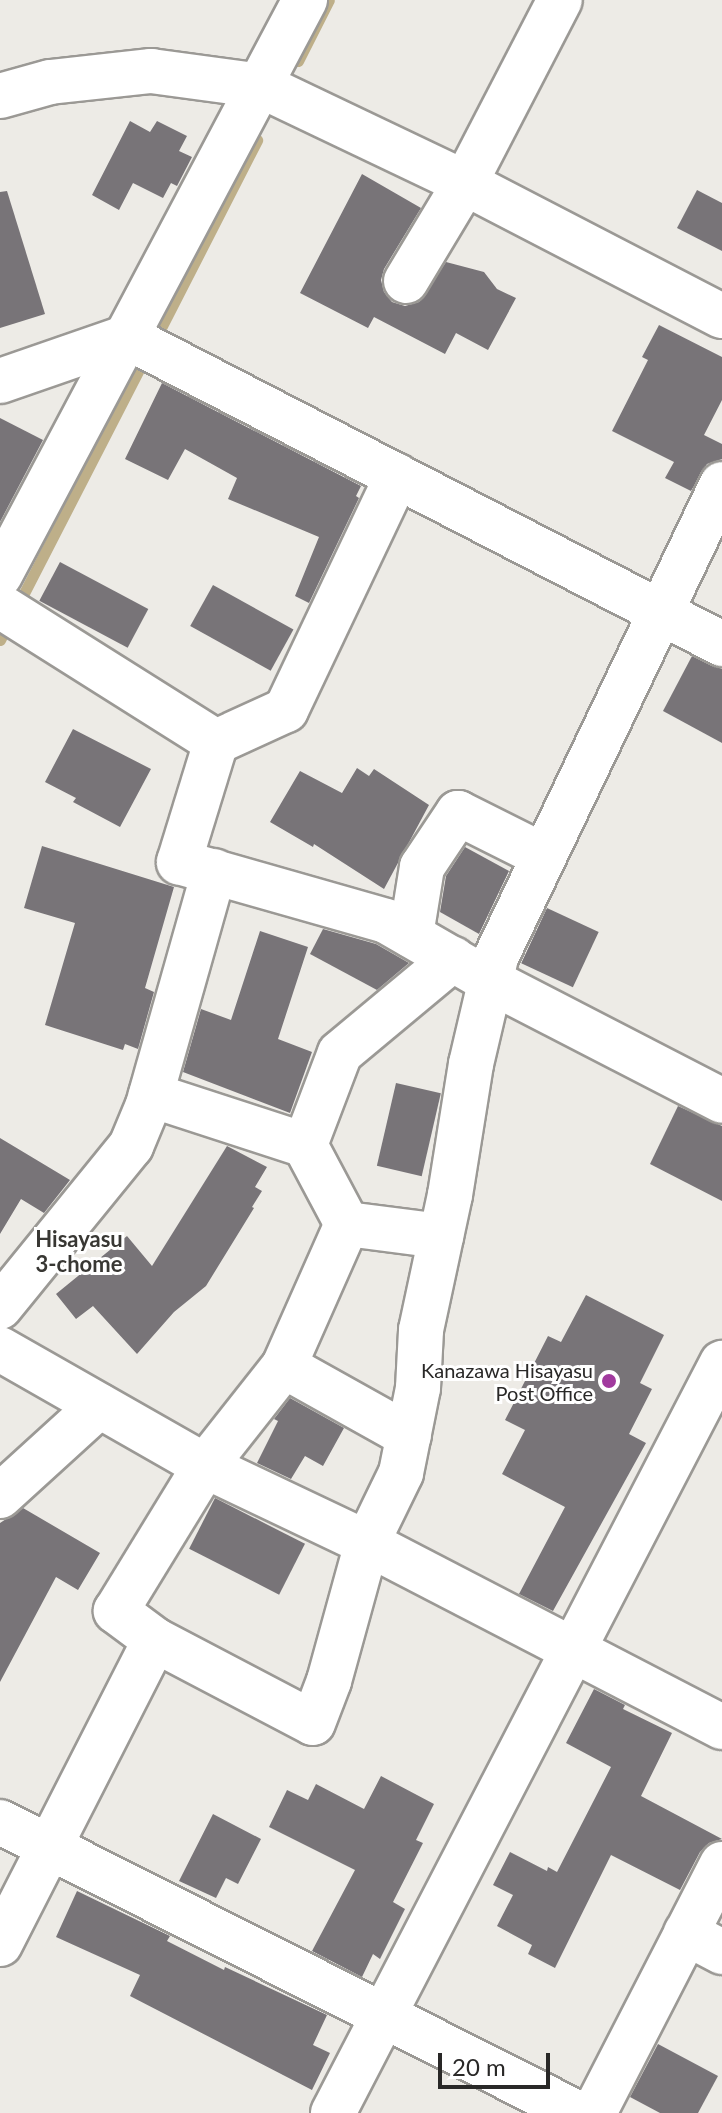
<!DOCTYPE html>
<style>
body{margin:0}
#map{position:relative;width:722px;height:2113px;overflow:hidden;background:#edebe6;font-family:Lato,sans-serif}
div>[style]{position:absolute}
.stream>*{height:11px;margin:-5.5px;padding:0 5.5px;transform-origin:5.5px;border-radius:5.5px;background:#beaf89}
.building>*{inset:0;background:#787478;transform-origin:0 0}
.roads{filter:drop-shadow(2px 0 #9b9995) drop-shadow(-2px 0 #9b9995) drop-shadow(0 2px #9b9995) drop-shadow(0 -2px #9b9995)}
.minor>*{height:44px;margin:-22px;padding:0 22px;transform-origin:22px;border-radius:22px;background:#fff}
.dots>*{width:22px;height:22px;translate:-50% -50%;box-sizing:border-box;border:4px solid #fff;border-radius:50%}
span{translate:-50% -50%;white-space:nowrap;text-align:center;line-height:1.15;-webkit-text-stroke:6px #fff;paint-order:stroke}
.poi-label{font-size:20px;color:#292827}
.right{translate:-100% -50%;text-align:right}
.neighbourhood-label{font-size:22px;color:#383733;font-weight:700}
.scale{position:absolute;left:438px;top:2053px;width:112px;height:36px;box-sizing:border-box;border:4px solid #292827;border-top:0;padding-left:10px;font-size:24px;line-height:28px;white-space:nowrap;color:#292827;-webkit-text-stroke:6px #fff;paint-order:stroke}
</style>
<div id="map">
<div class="stream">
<i style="left:298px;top:61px;width:68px;rotate:-63.1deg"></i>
<i style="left:162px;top:326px;width:209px;rotate:-62.9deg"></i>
<i style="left:19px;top:603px;width:271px;rotate:-62.8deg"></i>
<i style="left:0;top:640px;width:7px;rotate:-63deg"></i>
</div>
<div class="building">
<i style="clip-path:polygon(130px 121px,150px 132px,157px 121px,187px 136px,179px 151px,192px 157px,177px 186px,171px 183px,163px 198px,133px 183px,119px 210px,92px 195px)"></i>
<i style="clip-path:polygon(362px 174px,421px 208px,384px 269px,381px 280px,384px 292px,392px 302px,405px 306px,419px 302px,446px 262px,484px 272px,497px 289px,516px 298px,488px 350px,456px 333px,445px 354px,374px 317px,368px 328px,300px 293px)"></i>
<i style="clip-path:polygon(697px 190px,722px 203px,722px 251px,677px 228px)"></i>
<i style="clip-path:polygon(7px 191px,45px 314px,0 328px,0 192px)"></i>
<i style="clip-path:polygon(659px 325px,722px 357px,722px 400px,704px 435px,722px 444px,722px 459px,707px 464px,691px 491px,665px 478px,674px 462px,612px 431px,648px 360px,642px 357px)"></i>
<i style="clip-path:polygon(162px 383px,361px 486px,356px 496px,359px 498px,309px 603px,295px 596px,319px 537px,228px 499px,237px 478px,185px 449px,168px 480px,125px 459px)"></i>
<i style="clip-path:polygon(0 418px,43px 440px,0 522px)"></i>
<i style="left:60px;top:562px;width:100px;height:44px;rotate:28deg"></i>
<i style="left:213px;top:585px;width:92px;height:47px;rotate:29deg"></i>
<i style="clip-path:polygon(692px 656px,722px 669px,722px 743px,663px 711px)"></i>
<i style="clip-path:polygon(73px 729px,151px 769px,120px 827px,73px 802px,76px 798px,45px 782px)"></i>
<i style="clip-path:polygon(357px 768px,369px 776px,374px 769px,429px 805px,384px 889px,314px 844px,313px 847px,270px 822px,300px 771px,342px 793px)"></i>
<i style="clip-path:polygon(42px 846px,174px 887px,145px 988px,154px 992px,138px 1049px,125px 1044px,123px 1050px,45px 1025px,75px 923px,24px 908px)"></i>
<i style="clip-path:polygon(465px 847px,509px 871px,479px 934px,440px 912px,446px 876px)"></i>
<i style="left:547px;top:908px;width:57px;height:61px;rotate:25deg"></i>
<i style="clip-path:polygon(323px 929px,376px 944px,409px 963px,377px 990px,310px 954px)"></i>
<i style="clip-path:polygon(260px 931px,308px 947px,278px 1039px,312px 1052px,290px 1113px,183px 1072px,201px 1009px,231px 1020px)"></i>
<i style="left:396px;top:1083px;width:46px;height:85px;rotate:13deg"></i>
<i style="clip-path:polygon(678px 1106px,722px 1126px,722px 1201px,650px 1164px)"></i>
<i style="clip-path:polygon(0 1138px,70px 1180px,44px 1213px,21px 1199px,0 1234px)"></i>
<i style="clip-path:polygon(227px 1146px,267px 1167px,255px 1187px,262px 1191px,252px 1207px,254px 1208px,206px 1286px,174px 1312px,137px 1354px,93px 1306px,76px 1319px,56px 1294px,127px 1236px,152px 1266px)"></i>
<i style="clip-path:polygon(586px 1295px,664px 1335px,640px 1383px,652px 1389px,629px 1434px,646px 1443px,553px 1611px,519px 1594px,565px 1507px,502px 1474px,525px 1430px,505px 1420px,548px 1336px,561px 1342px)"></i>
<i style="clip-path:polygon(290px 1398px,344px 1428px,323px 1466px,305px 1456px,291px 1479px,257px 1463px,278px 1421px,274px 1419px)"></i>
<i style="left:215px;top:1498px;width:101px;height:57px;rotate:27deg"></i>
<i style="clip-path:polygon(23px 1508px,100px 1553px,78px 1590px,56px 1577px,0 1682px,0 1523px)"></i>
<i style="clip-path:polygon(594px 1689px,625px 1705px,623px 1709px,672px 1733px,641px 1796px,722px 1839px,709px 1843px,700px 1852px,680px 1890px,611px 1855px,555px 1968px,528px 1954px,532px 1945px,497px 1926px,513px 1895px,493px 1885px,510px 1852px,547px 1871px,548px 1867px,557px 1872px,611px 1767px,566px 1743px)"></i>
<i style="clip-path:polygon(381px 1776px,434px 1804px,416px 1840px,423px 1843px,393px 1902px,405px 1909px,380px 1959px,373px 1954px,362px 1977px,312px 1951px,355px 1870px,269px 1827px,287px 1790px,308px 1800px,316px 1784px,364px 1809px)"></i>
<i style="clip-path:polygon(213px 1814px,261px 1839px,238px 1884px,226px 1878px,216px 1898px,179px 1881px)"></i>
<i style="clip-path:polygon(77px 1891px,170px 1936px,167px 1941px,224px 1970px,225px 1967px,327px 2015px,313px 2045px,330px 2053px,312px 2090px,130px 1996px,140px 1975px,56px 1937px)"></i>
<i style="clip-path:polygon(658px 2044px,718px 2076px,698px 2113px,660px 2113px,630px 2097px)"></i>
</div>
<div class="roads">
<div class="minor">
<i style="left:0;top:96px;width:52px;rotate:-15.6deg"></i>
<i style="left:50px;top:82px;width:102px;rotate:-6.2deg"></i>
<i style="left:151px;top:71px;width:112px;rotate:7.7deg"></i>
<i style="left:262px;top:86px;width:225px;rotate:25.5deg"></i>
<i style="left:465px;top:183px;width:289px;rotate:27.4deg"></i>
<i style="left:406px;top:281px;width:114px;rotate:-59deg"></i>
<i style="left:465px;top:183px;width:206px;rotate:-62.6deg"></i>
<i style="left:0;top:381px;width:134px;rotate:-19.1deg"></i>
<i style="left:127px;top:337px;width:670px;rotate:27.29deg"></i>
<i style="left:0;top:575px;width:651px;rotate:-62.06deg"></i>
<i style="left:0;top:606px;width:255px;rotate:32.2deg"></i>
<i style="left:216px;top:742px;width:77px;rotate:-24.6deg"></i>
<i style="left:286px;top:710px;width:259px;rotate:-64.6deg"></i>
<i style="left:216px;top:742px;width:126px;rotate:107.1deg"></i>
<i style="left:179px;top:862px;width:215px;rotate:15.9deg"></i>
<i style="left:386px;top:921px;width:120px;rotate:30deg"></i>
<i style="left:490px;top:981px;width:261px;rotate:27.3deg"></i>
<i style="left:411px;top:935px;width:69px;rotate:-80.8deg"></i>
<i style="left:422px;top:867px;width:65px;rotate:-56.3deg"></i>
<i style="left:458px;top:813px;width:96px;rotate:26.6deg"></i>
<i style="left:151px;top:1095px;width:162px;rotate:18deg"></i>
<i style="left:347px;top:1224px;width:89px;rotate:-118deg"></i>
<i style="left:305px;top:1145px;width:98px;rotate:-69.2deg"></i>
<i style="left:340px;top:1053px;width:147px;rotate:-39.8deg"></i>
<i style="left:0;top:1307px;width:208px;rotate:-50.9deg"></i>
<i style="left:131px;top:1146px;width:44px;rotate:-67.5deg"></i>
<i style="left:148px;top:1105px;width:243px;rotate:-74.2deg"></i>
<i style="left:0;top:1349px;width:236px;rotate:29.7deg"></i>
<i style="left:205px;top:1466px;width:179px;rotate:25.4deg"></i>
<i style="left:367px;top:1543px;width:400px;rotate:27.4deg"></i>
<i style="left:284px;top:1366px;width:143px;rotate:29.2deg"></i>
<i style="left:0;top:1496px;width:134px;rotate:-42.3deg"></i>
<i style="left:155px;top:1640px;width:178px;rotate:27.7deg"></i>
<i style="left:313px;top:1723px;width:45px;rotate:-69.1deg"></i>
<i style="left:329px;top:1681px;width:143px;rotate:-74.6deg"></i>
<i style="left:367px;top:1543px;width:78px;rotate:-64.1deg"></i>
<i style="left:401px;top:1473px;width:87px;rotate:-78.7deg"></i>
<i style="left:418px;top:1388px;width:58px;rotate:-87deg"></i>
<i style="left:421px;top:1330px;width:138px;rotate:-77.9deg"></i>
<i style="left:450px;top:1195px;width:133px;rotate:-80.9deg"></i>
<i style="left:471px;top:1064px;width:110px;rotate:-76.8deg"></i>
<i style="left:496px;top:957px;width:524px;rotate:-64.46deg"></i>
<i style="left:0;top:1822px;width:646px;rotate:26.76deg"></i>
<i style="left:686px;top:1933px;width:41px;rotate:27.8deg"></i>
<i style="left:0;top:1944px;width:341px;rotate:-63deg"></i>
<i style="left:155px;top:1640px;width:49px;rotate:-143.4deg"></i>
<i style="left:116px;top:1611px;width:170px;rotate:-58.5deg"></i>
<i style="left:205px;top:1466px;width:127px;rotate:-51.7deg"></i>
<i style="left:284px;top:1366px;width:155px;rotate:-66.1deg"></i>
<i style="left:347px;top:1224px;width:95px;rotate:7.3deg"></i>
<i style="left:333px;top:2113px;width:845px;rotate:-62.59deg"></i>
<i style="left:594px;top:2113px;width:280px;rotate:-62.8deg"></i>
</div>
</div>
<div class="dots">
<i style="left:609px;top:1381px;background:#a13a9e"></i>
</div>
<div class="poi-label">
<span class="right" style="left:593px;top:1382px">Kanazawa Hisayasu<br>Post Office</span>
</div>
<div class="neighbourhood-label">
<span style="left:79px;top:1251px">Hisayasu<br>3-chome</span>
</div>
<div class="scale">20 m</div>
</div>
